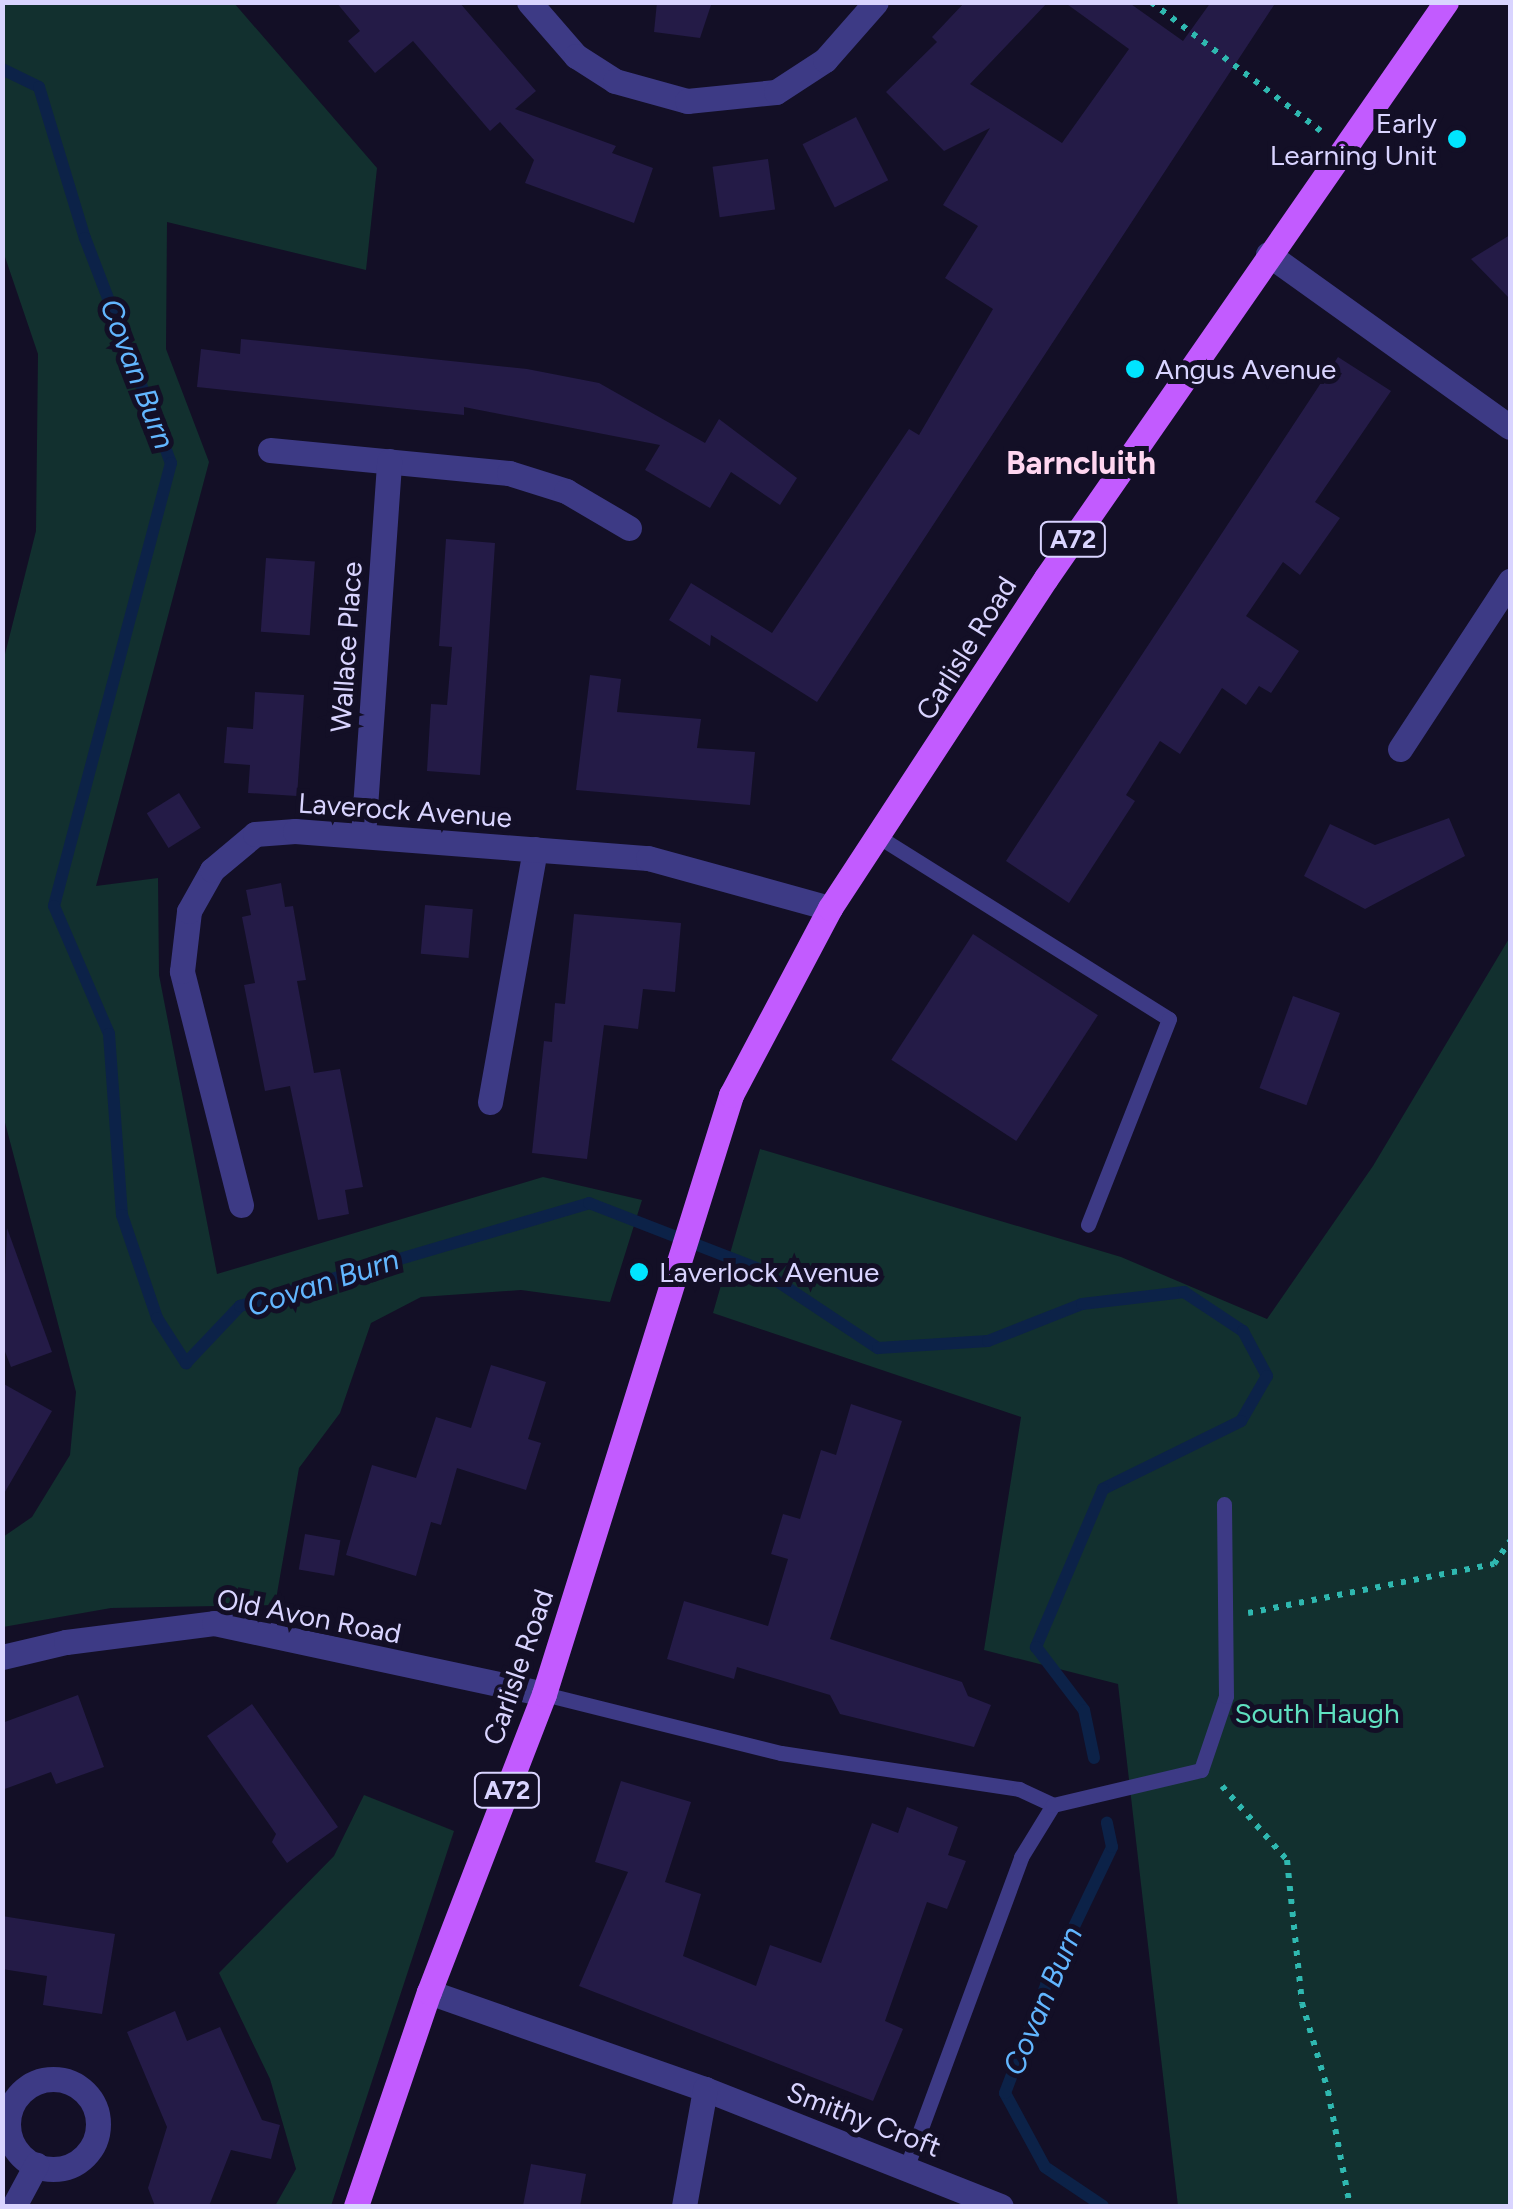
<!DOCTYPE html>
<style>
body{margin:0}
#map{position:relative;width:1513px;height:2209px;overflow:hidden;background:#130f26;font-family:Figtree,sans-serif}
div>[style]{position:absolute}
.green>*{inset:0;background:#12302f}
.stream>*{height:12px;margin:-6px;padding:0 6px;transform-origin:6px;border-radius:6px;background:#0c2248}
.building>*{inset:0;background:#241b47;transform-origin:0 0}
.path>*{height:6px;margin-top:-3px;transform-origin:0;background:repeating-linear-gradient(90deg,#2fb8b0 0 5px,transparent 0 13px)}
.service>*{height:15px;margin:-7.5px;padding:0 7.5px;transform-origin:7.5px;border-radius:7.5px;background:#3d3a85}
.minor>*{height:25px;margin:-12.5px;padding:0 12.5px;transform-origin:12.5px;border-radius:12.5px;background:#3d3a85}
.minor>.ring{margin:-12.5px;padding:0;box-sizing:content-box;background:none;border:25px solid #3d3a85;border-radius:50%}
.primary>*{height:25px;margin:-12.5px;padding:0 12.5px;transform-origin:12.5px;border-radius:12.5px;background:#c25bff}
.dots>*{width:28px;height:28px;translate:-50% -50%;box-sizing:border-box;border:5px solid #130f26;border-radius:50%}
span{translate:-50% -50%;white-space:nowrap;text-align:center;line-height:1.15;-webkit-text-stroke:10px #130f26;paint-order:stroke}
.shield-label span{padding:2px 8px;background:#130f26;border:2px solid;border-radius:8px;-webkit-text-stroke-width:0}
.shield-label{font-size:25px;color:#d9d4ff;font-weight:700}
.poi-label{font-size:28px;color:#d9d4ff}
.right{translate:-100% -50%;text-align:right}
.left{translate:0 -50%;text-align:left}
.street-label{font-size:28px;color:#d9d4ff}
.park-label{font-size:28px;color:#5fe0c0}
.water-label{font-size:30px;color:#62b6ff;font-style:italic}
.quarter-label{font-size:32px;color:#ffd6f0;font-weight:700}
.frame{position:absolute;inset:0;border:5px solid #d9d4ff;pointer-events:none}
</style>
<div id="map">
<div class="green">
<i style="clip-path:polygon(3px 2px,234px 3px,377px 168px,366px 270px,167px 222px,166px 349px,209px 462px,96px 886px,158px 878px,159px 975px,217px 1274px,543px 1177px,642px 1200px,610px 1302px,521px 1290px,421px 1297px,371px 1323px,340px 1413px,299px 1468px,275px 1605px,111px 1608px,3px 1627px,3px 1537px,32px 1517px,70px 1455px,76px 1392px,3px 1115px,2px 666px,36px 531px,38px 354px,3px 251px)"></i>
<i style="clip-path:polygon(1510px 937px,1510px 2206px,1178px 2206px,1118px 1684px,984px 1650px,1021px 1417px,713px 1313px,760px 1149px,1121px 1257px,1267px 1319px,1373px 1166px)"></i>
<i style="clip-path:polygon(364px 1795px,454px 1831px,331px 2206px,275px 2206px,296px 2169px,270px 2079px,219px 1973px,334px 1856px)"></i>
</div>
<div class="stream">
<i style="left:2px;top:69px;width:41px;rotate:25.9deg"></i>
<i style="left:39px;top:87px;width:158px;rotate:73.1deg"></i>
<i style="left:85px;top:238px;width:241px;rotate:69.1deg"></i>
<i style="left:171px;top:463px;width:458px;rotate:104.8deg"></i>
<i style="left:54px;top:906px;width:139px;rotate:66.7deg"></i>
<i style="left:109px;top:1034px;width:181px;rotate:85.9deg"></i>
<i style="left:122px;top:1215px;width:109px;rotate:71.2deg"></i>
<i style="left:157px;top:1318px;width:54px;rotate:57.2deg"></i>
<i style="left:186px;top:1363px;width:79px;rotate:-46.5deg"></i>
<i style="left:240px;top:1306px;width:364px;rotate:-16.4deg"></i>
<i style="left:589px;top:1203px;width:182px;rotate:21.2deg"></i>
<i style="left:759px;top:1269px;width:143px;rotate:33.6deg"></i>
<i style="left:878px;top:1348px;width:110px;rotate:-3.6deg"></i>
<i style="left:988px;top:1341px;width:101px;rotate:-21.5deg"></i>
<i style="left:1082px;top:1304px;width:103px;rotate:-6.7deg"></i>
<i style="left:1184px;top:1292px;width:71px;rotate:33.5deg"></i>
<i style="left:1243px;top:1331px;width:51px;rotate:61.9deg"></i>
<i style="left:1267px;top:1376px;width:52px;rotate:120deg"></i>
<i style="left:1241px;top:1421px;width:154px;rotate:153.8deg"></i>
<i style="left:1103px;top:1489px;width:172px;rotate:113deg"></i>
<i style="left:1036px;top:1647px;width:79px;rotate:52.7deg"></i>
<i style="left:1084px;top:1710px;width:49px;rotate:78.2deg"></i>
<i style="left:1103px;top:2206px;width:70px;rotate:-146.1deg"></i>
<i style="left:1045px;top:2167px;width:84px;rotate:-118.4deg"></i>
<i style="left:1005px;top:2093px;width:116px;rotate:-69.2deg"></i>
<i style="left:1046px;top:1985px;width:153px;rotate:-64.4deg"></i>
<i style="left:1112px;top:1847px;width:25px;rotate:-102deg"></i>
</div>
<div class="building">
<i style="clip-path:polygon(336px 2px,459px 2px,536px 91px,515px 109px,616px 146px,612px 153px,653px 168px,634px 223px,525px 183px,534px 160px,500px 122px,490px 131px,413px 41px,375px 73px,348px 41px,360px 31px)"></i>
<i style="clip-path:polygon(657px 2px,712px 2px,700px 38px,654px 32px)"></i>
<i style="clip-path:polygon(965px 2px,1048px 2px,970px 84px,1062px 143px,1129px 49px,1064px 2px,1128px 2px,1183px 41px,1211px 2px,1276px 2px,817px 702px,711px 635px,710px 646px,669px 620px,691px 583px,772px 633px,909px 429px,919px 435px,993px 309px,945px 278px,978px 226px,943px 205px,990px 128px,944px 151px,886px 92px,937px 42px,932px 37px)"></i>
<i style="left:856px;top:117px;width:71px;height:60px;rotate:63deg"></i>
<i style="left:768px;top:159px;width:51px;height:56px;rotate:82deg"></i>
<i style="clip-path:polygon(1510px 235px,1510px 299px,1471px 259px)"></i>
<i style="clip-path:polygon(241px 339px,527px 369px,599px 383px,705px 443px,719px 419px,797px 478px,780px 505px,731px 472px,710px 508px,645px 470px,660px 445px,464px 407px,464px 415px,197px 387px,201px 349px,240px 354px)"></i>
<i style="clip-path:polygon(1338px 357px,1391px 391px,1315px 502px,1340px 518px,1300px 575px,1283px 562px,1246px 616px,1299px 651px,1271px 693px,1259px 686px,1246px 705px,1222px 688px,1180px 754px,1160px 741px,1126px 795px,1135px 801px,1069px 903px,1006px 861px)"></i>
<i style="clip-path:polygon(446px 539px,495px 543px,480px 775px,427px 771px,431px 704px,447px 705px,452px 647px,439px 646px)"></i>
<i style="left:266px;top:558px;width:49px;height:74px;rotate:4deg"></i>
<i style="clip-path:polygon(590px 675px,621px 679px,617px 712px,701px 719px,697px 748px,755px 752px,750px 805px,576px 790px)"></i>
<i style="clip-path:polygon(255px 692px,304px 695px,297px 796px,248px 793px,250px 765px,224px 763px,227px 727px,253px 729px)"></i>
<i style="left:179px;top:793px;width:41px;height:38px;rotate:58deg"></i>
<i style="clip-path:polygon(1449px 818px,1465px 856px,1365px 909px,1304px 876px,1330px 824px,1375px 845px)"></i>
<i style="clip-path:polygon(281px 883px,285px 907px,293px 906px,306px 980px,297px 981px,314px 1073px,340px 1069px,363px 1187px,345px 1190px,349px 1214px,318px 1220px,290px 1086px,265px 1091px,244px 985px,255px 983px,242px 917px,251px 915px,246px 890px)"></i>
<i style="left:425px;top:905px;width:48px;height:49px;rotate:5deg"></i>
<i style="clip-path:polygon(574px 914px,681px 923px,675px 992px,643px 989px,638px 1029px,604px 1025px,587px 1159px,532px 1153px,544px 1041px,552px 1042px,555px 1003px,565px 1004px)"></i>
<i style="left:973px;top:934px;width:149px;height:150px;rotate:33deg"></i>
<i style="left:1293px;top:996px;width:50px;height:98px;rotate:20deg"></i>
<i style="clip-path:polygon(7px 1228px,52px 1352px,11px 1367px,2px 1344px)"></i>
<i style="clip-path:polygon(491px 1365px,546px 1382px,528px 1439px,541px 1443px,526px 1490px,457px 1468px,441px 1525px,431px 1522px,416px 1576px,346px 1555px,372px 1465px,416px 1478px,436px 1417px,471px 1428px)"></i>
<i style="clip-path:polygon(2px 1383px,52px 1411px,2px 1497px)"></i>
<i style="clip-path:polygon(851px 1404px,902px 1421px,830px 1639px,962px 1682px,968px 1696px,991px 1705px,974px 1747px,840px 1714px,830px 1695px,737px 1667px,734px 1679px,667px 1659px,684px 1601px,768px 1626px,788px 1559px,771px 1554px,783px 1514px,800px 1519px,821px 1450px,836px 1455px)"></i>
<i style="left:305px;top:1534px;width:36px;height:36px;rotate:10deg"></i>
<i style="clip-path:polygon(78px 1695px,104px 1767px,56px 1784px,51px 1772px,2px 1790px,2px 1723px)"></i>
<i style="clip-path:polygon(252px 1704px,338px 1827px,287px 1863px,272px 1842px,276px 1834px,207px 1736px)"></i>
<i style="clip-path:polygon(621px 1781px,691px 1802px,665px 1882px,701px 1894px,683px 1956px,756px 1986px,770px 1945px,821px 1963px,872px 1823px,898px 1833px,907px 1807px,958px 1827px,948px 1855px,966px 1861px,947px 1909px,927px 1902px,885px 2021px,903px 2029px,873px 2101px,579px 1986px,628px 1872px,595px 1862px)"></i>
<i style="clip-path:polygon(2px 1916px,115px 1934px,102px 2014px,43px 2005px,47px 1976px,2px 1969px)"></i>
<i style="clip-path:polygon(175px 2011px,187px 2041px,220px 2027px,262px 2120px,280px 2125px,271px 2159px,231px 2150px,209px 2206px,155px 2206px,148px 2188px,167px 2127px,127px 2032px)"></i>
<i style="clip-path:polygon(531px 2164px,586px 2174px,580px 2206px,523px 2206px)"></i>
</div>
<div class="path">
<i style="left:1151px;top:2px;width:213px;rotate:37.2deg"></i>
<i style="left:1248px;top:1613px;width:251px;rotate:-11.3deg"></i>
<i style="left:1494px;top:1564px;width:28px;rotate:-55deg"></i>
<i style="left:1222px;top:1786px;width:98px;rotate:48.7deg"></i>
<i style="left:1287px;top:1860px;width:144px;rotate:84deg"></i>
<i style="left:1302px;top:2003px;width:92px;rotate:73.5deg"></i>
<i style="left:1328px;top:2091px;width:117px;rotate:79.2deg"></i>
</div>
<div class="service">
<i style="left:879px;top:837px;width:342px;rotate:32.1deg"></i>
<i style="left:1169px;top:1019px;width:221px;rotate:111.5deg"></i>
<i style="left:544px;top:1694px;width:244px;rotate:14deg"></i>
<i style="left:781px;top:1753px;width:241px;rotate:8.6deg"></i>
<i style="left:1019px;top:1789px;width:38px;rotate:25deg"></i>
<i style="left:907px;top:2166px;width:329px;rotate:-69.7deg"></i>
<i style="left:1021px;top:1857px;width:61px;rotate:-58.4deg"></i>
<i style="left:1053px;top:1805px;width:152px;rotate:-13.3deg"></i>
<i style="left:1201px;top:1770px;width:78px;rotate:-71.3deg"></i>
<i style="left:1226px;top:1696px;width:192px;rotate:-90.6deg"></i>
</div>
<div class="minor">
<i style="left:529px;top:2px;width:72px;rotate:49deg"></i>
<i style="left:576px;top:56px;width:46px;rotate:32.7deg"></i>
<i style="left:615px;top:81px;width:75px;rotate:15.5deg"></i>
<i style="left:687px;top:101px;width:89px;rotate:-5.8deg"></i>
<i style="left:776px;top:92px;width:59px;rotate:-33.1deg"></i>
<i style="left:825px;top:60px;width:77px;rotate:-48.7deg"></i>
<i style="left:1268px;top:254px;width:297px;rotate:35.6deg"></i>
<i style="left:270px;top:450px;width:240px;rotate:5.5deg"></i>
<i style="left:509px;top:473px;width:60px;rotate:17.5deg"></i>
<i style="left:566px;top:491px;width:73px;rotate:30.4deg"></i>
<i style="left:1400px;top:749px;width:201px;rotate:-56.8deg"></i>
<i style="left:363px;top:836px;width:376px;rotate:-86deg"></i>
<i style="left:490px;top:1102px;width:257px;rotate:-79.9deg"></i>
<i style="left:241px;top:1205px;width:241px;rotate:-104.2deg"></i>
<i style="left:182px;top:971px;width:60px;rotate:-83.3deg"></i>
<i style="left:189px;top:911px;width:47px;rotate:-60.7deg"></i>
<i style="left:212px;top:870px;width:56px;rotate:-39.9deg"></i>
<i style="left:255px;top:834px;width:40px;rotate:-4.3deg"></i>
<i style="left:295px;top:831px;width:354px;rotate:4.4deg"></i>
<i style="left:648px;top:858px;width:189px;rotate:15.4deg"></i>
<i style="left:2px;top:1657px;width:66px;rotate:-13.2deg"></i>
<i style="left:66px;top:1642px;width:149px;rotate:-7.3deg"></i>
<i style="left:214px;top:1623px;width:338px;rotate:12.1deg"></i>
<i style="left:429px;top:1992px;width:293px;rotate:19.4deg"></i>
<i style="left:705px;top:2089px;width:318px;rotate:21.6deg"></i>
<i class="ring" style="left:8px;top:2079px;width:65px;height:65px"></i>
<i style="left:14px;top:2206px;width:47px;rotate:-61.8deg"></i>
<i style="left:684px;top:2206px;width:119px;rotate:-79.8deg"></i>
</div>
<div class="primary">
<i style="left:356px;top:2206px;width:226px;rotate:-71.2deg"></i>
<i style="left:429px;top:1992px;width:319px;rotate:-68.9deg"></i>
<i style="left:544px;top:1694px;width:628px;rotate:-72.66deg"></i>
<i style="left:731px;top:1095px;width:212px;rotate:-62.1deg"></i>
<i style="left:830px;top:908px;width:394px;rotate:-56.8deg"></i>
<i style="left:1046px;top:578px;width:701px;rotate:-55.22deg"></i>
</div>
<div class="dots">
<i style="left:1457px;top:139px;background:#00e5ff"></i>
<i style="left:1135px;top:369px;background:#00e5ff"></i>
<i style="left:639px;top:1272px;background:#00e5ff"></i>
</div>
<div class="shield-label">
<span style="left:1073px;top:539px">A72</span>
<span style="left:507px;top:1790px">A72</span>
</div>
<div class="poi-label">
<span class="right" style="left:1437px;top:139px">Early<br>Learning Unit</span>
<span class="left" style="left:1155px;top:369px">Angus Avenue</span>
<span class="left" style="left:659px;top:1272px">Laverlock Avenue</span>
</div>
<div class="street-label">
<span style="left:346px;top:647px;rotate:-86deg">Wallace Place</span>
<span style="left:966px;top:648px;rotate:-58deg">Carlisle Road</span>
<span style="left:405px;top:810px;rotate:4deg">Laverock Avenue</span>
<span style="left:309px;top:1616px;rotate:11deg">Old Avon Road</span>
<span style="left:518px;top:1667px;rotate:-71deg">Carlisle Road</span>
<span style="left:864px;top:2119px;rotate:21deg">Smithy Croft</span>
</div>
<div class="park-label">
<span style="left:1317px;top:1713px">South Haugh</span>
</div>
<div class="water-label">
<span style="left:137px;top:374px;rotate:69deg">Covan Burn</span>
<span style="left:323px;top:1283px;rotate:-18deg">Covan Burn</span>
<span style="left:1043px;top:2001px;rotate:-67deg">Covan Burn</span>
</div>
<div class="quarter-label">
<span style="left:1081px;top:463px">Barncluith</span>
</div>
<div class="frame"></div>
</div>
